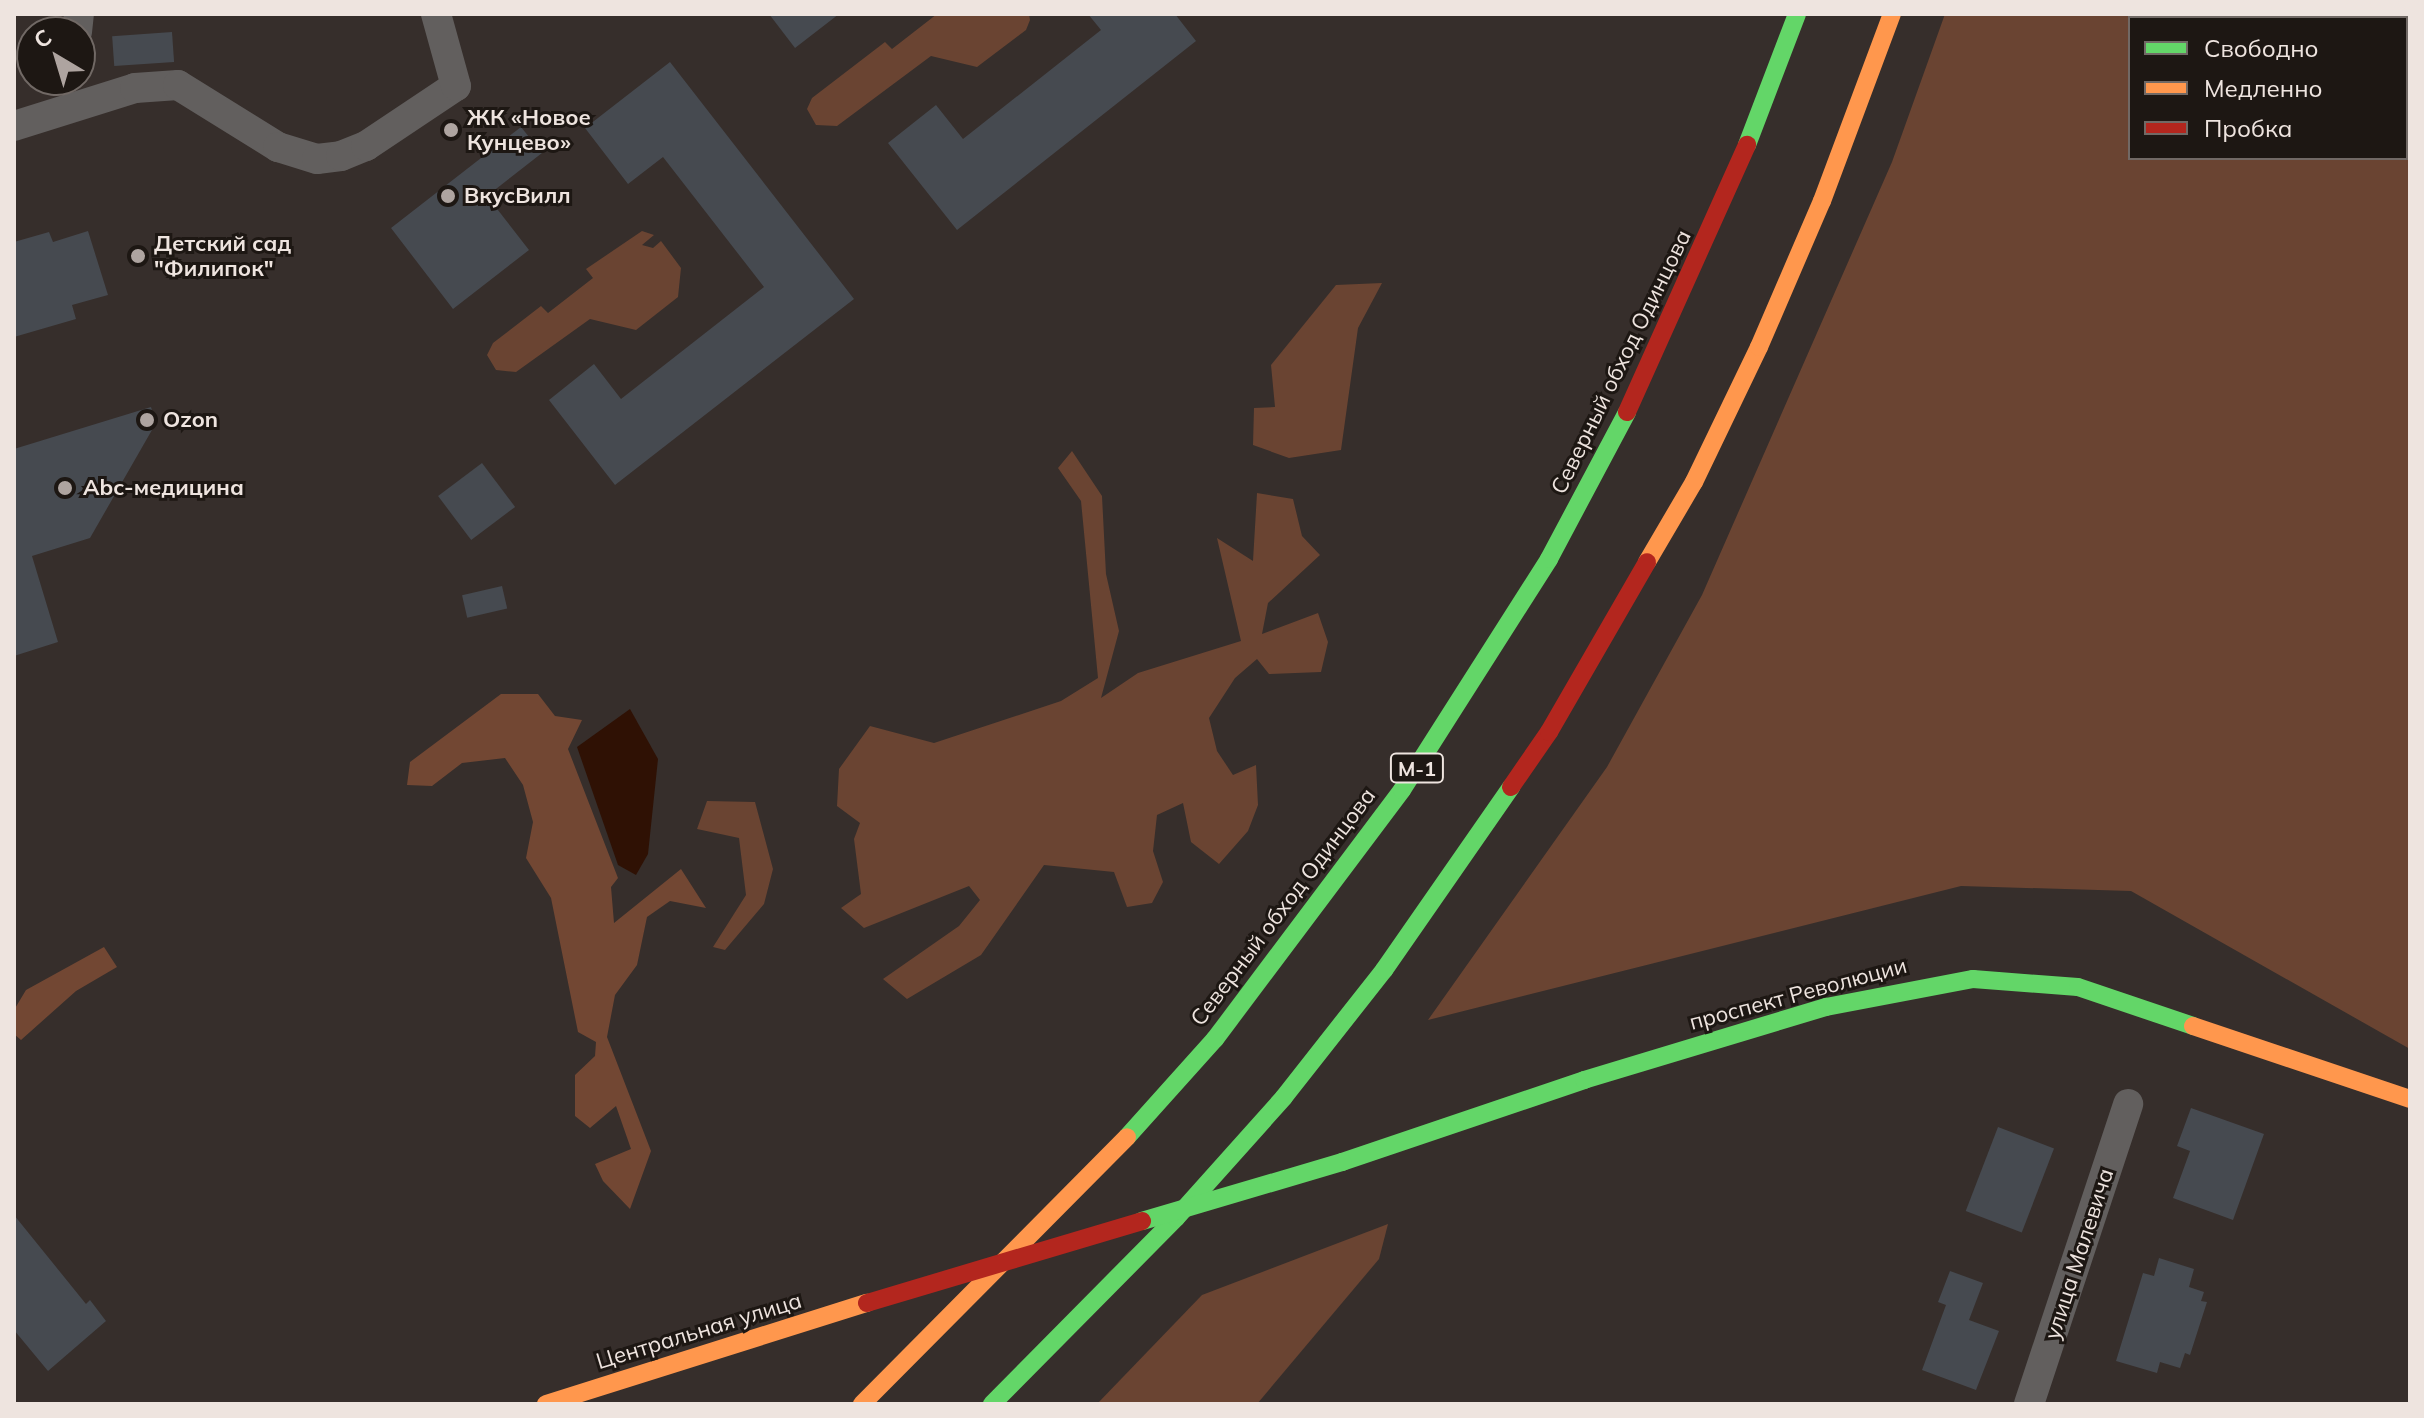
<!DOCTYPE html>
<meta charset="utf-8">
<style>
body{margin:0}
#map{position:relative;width:2424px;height:1418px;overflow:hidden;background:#362e2b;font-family:Mulish,sans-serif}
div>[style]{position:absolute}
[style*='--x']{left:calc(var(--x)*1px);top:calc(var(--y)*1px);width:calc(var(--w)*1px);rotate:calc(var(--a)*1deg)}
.green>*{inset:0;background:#6a4432}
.forest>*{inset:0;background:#724733}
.water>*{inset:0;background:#2f1104}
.building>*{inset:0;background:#464a50;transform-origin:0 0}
.street>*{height:30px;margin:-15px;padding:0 15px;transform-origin:15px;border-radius:15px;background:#625f5e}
.fast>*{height:18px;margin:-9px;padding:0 9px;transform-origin:9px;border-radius:9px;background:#63d668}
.slow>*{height:18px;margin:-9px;padding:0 9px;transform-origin:9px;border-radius:9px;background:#ff974d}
.jam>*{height:18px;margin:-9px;padding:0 9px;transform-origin:9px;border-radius:9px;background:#b3261e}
.fast-bridge>*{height:18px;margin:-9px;padding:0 9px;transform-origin:9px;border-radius:9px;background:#63d668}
.jam-bridge>*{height:18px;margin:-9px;padding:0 9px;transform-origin:9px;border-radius:9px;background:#b3261e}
.dots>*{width:22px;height:22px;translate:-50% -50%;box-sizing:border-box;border:4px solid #1d1713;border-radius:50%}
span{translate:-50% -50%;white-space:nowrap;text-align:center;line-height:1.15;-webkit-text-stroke:6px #1d1713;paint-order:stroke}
.shield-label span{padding:2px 6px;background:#1d1713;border:2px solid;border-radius:6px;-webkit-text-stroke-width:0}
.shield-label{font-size:20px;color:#eee4df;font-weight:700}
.poi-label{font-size:22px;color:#eee4df;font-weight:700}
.left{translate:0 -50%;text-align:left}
.street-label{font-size:22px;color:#eee4df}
.frame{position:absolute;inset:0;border:16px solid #eee4df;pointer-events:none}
.legend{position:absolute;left:2128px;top:16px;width:280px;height:144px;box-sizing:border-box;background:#1d1713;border:2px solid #716965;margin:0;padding:10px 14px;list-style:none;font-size:24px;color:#eee4df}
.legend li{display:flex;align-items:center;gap:16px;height:40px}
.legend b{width:40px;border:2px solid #716965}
.north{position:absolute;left:16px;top:16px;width:80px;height:80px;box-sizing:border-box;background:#1d1713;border:2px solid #716965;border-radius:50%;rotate:322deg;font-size:22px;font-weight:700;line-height:32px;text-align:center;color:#eee4df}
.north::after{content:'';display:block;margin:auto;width:28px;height:36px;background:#aea4a0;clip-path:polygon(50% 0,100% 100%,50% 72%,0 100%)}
</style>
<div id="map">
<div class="green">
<i style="clip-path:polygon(937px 14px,1029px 14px,1030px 20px,1026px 30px,977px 67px,931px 56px,837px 126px,816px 125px,807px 109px,812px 98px,885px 42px,892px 49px)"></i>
<i style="clip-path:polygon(evenodd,1945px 14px,2410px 14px,2410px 1049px,2131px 891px,1961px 886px,1428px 1020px,1607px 767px,1702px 595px,1892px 162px,1945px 14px,2406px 18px,2406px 158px,2130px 158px,2130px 18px,2406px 18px)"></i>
<i style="clip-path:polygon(642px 231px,654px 235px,642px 245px,653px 248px,661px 241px,681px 268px,678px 297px,636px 330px,590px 319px,516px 372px,496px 370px,487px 355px,493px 343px,541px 306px,548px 313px,593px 278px,586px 269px)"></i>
<i style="clip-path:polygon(1382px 283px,1358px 328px,1341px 450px,1289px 458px,1253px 445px,1254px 408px,1275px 407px,1271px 365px,1336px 285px)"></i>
<i style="clip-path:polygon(1072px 451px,1102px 496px,1106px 574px,1119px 631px,1101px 698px,1138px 673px,1241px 641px,1217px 538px,1253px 561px,1257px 493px,1293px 499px,1302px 536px,1320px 555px,1268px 603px,1262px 634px,1318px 613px,1328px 642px,1321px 672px,1269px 674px,1257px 659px,1235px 678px,1209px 718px,1217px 751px,1233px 775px,1256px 765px,1258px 805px,1248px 831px,1219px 864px,1191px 842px,1183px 803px,1157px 815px,1153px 851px,1163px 882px,1152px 903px,1127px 907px,1114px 872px,1044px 865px,981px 955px,907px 999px,883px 979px,959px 926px,980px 900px,969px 886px,864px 928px,841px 908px,861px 894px,854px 839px,860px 823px,837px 806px,839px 769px,870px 726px,934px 743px,1061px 701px,1098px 678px,1081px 501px,1058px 468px)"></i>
<i style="clip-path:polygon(707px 801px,755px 802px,773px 869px,764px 904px,725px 950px,713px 947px,746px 895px,739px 838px,697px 829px)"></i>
<i style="clip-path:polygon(1388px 1224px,1379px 1259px,1257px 1404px,1097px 1404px,1202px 1295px)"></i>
</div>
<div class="forest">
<i style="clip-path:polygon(501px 694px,538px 694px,555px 716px,582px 720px,568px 749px,618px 878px,611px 887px,614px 923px,681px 869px,706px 908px,670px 901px,647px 917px,637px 965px,615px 995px,607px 1037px,651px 1151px,630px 1209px,603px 1181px,595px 1164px,631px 1149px,616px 1106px,590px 1128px,575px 1116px,575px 1075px,595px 1056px,596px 1042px,578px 1032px,551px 898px,526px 858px,533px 822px,523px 785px,505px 758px,462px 763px,432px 786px,407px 785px,410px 762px)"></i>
<i style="clip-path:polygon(104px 947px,117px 967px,76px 991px,21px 1040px,14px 1034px,14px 1010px,26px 990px)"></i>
</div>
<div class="water">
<i style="clip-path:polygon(630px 709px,658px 759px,648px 854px,636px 875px,618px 865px,577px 747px)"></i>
</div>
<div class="building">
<i style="clip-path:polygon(769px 14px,839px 14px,795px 48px)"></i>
<i style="clip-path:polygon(1088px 14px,1175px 14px,1196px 41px,957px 230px,888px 143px,936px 105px,963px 139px,1101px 30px)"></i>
<i style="left:172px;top:32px;width:30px;height:60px;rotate:86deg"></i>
<i style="clip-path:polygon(670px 62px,854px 299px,615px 485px,549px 400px,594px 364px,621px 399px,764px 287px,663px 157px,628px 184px,585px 128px)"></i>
<i style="clip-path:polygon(521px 127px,542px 153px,487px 196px,529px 250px,453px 309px,391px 228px)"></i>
<i style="clip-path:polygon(88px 231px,108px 295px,72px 305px,76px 319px,14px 337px,14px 242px,49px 232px,53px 242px)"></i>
<i style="clip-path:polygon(151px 407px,156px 423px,90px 538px,32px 556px,58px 642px,14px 656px,14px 449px)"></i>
<i style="left:482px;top:463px;width:55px;height:55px;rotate:53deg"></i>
<i style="left:502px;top:586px;width:23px;height:41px;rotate:77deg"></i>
<i style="clip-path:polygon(2191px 1108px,2264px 1134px,2233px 1220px,2173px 1198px,2190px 1151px,2177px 1146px)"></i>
<i style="left:1998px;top:1127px;width:60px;height:90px;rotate:21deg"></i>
<i style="clip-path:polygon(14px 1215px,86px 1304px,90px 1300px,106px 1321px,48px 1371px,14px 1330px)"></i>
<i style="clip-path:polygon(2159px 1258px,2194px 1269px,2189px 1287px,2204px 1292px,2201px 1301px,2207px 1302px,2190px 1355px,2185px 1353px,2180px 1368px,2160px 1362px,2157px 1373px,2116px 1361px,2143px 1273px,2154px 1276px)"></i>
<i style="clip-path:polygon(1950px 1271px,1983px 1283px,1969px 1320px,1999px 1331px,1976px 1390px,1922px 1370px,1946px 1305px,1938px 1302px)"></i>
</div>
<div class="street">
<i style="--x:77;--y:32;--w:18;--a:-84"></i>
<i style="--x:14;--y:126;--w:127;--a:-17.4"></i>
<i style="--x:135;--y:88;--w:43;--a:-4"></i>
<i style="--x:178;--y:85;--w:118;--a:31.8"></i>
<i style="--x:278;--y:147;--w:41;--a:17.1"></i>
<i style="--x:317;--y:159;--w:24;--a:-7"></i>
<i style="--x:341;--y:156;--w:27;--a:-22"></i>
<i style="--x:366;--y:146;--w:108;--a:-33.7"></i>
<i style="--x:456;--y:86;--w:75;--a:-105.5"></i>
<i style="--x:2029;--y:1404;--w:316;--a:-71.7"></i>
</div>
<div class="fast">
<i style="--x:1747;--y:145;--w:140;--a:-69.1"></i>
<i style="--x:1127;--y:1137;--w:132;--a:-48.1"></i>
<i style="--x:1215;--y:1039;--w:311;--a:-53.1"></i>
<i style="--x:1402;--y:790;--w:274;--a:-57.5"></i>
<i style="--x:1549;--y:559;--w:166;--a:-62"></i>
<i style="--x:1342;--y:1162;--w:256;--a:-18.7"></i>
<i style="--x:1584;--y:1080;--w:253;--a:-16.8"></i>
<i style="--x:1826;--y:1007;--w:150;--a:-10.8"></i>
<i style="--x:1973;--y:979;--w:105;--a:4.4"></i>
<i style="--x:2078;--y:987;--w:121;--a:18.7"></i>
<i style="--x:992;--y:1404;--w:262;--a:-45.3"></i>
<i style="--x:1176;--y:1218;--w:162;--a:-48.2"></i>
<i style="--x:1284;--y:1097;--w:162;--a:-51.8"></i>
<i style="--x:1384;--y:970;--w:223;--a:-55.2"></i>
</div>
<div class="slow">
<i style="--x:1647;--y:562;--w:93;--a:-59.6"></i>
<i style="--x:1694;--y:482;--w:150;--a:-64.3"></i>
<i style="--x:1759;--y:347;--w:159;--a:-66.7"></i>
<i style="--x:1822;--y:201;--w:200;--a:-69.5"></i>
<i style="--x:2193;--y:1026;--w:229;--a:18.6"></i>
<i style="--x:546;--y:1404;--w:337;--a:-17.5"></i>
<i style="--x:862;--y:1404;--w:376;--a:-45.2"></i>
</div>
<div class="jam">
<i style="--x:1627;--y:412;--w:293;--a:-65.8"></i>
<i style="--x:1511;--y:787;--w:67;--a:-55.4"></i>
<i style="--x:1549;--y:732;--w:196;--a:-60"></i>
</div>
<div class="fast-bridge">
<i style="--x:1142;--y:1221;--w:209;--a:-16.4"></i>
</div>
<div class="jam-bridge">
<i style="--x:867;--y:1303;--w:287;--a:-16.6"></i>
</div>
<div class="dots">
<i style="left:451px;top:130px;background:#aea4a0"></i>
<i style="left:448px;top:196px;background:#aea4a0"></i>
<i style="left:138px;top:256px;background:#aea4a0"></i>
<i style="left:147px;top:420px;background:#aea4a0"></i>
<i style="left:65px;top:488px;background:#aea4a0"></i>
</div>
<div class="shield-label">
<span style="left:1417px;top:768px">М-1</span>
</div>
<div class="poi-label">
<span class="left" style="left:467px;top:130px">ЖК «Новое<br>Кунцево»</span>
<span class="left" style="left:464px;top:196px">ВкусВилл</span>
<span class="left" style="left:154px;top:256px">Детский сад<br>"Филипок"</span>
<span class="left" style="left:163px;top:420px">Ozon</span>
<span class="left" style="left:83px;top:488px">Abc-медицина</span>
</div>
<div class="street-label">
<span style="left:1621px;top:362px;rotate:-64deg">Северный обход Одинцова</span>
<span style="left:1283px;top:907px;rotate:-53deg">Северный обход Одинцова</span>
<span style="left:1798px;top:994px;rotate:-15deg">проспект Революции</span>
<span style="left:2079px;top:1254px;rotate:-72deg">улица Малевича</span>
<span style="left:699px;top:1331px;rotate:-17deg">Центральная улица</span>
</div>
<div class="frame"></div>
<ul class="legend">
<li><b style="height:10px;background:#63d668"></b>Свободно</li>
<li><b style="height:10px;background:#ff974d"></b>Медленно</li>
<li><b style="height:10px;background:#b3261e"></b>Пробка</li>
</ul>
<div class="north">С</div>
</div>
